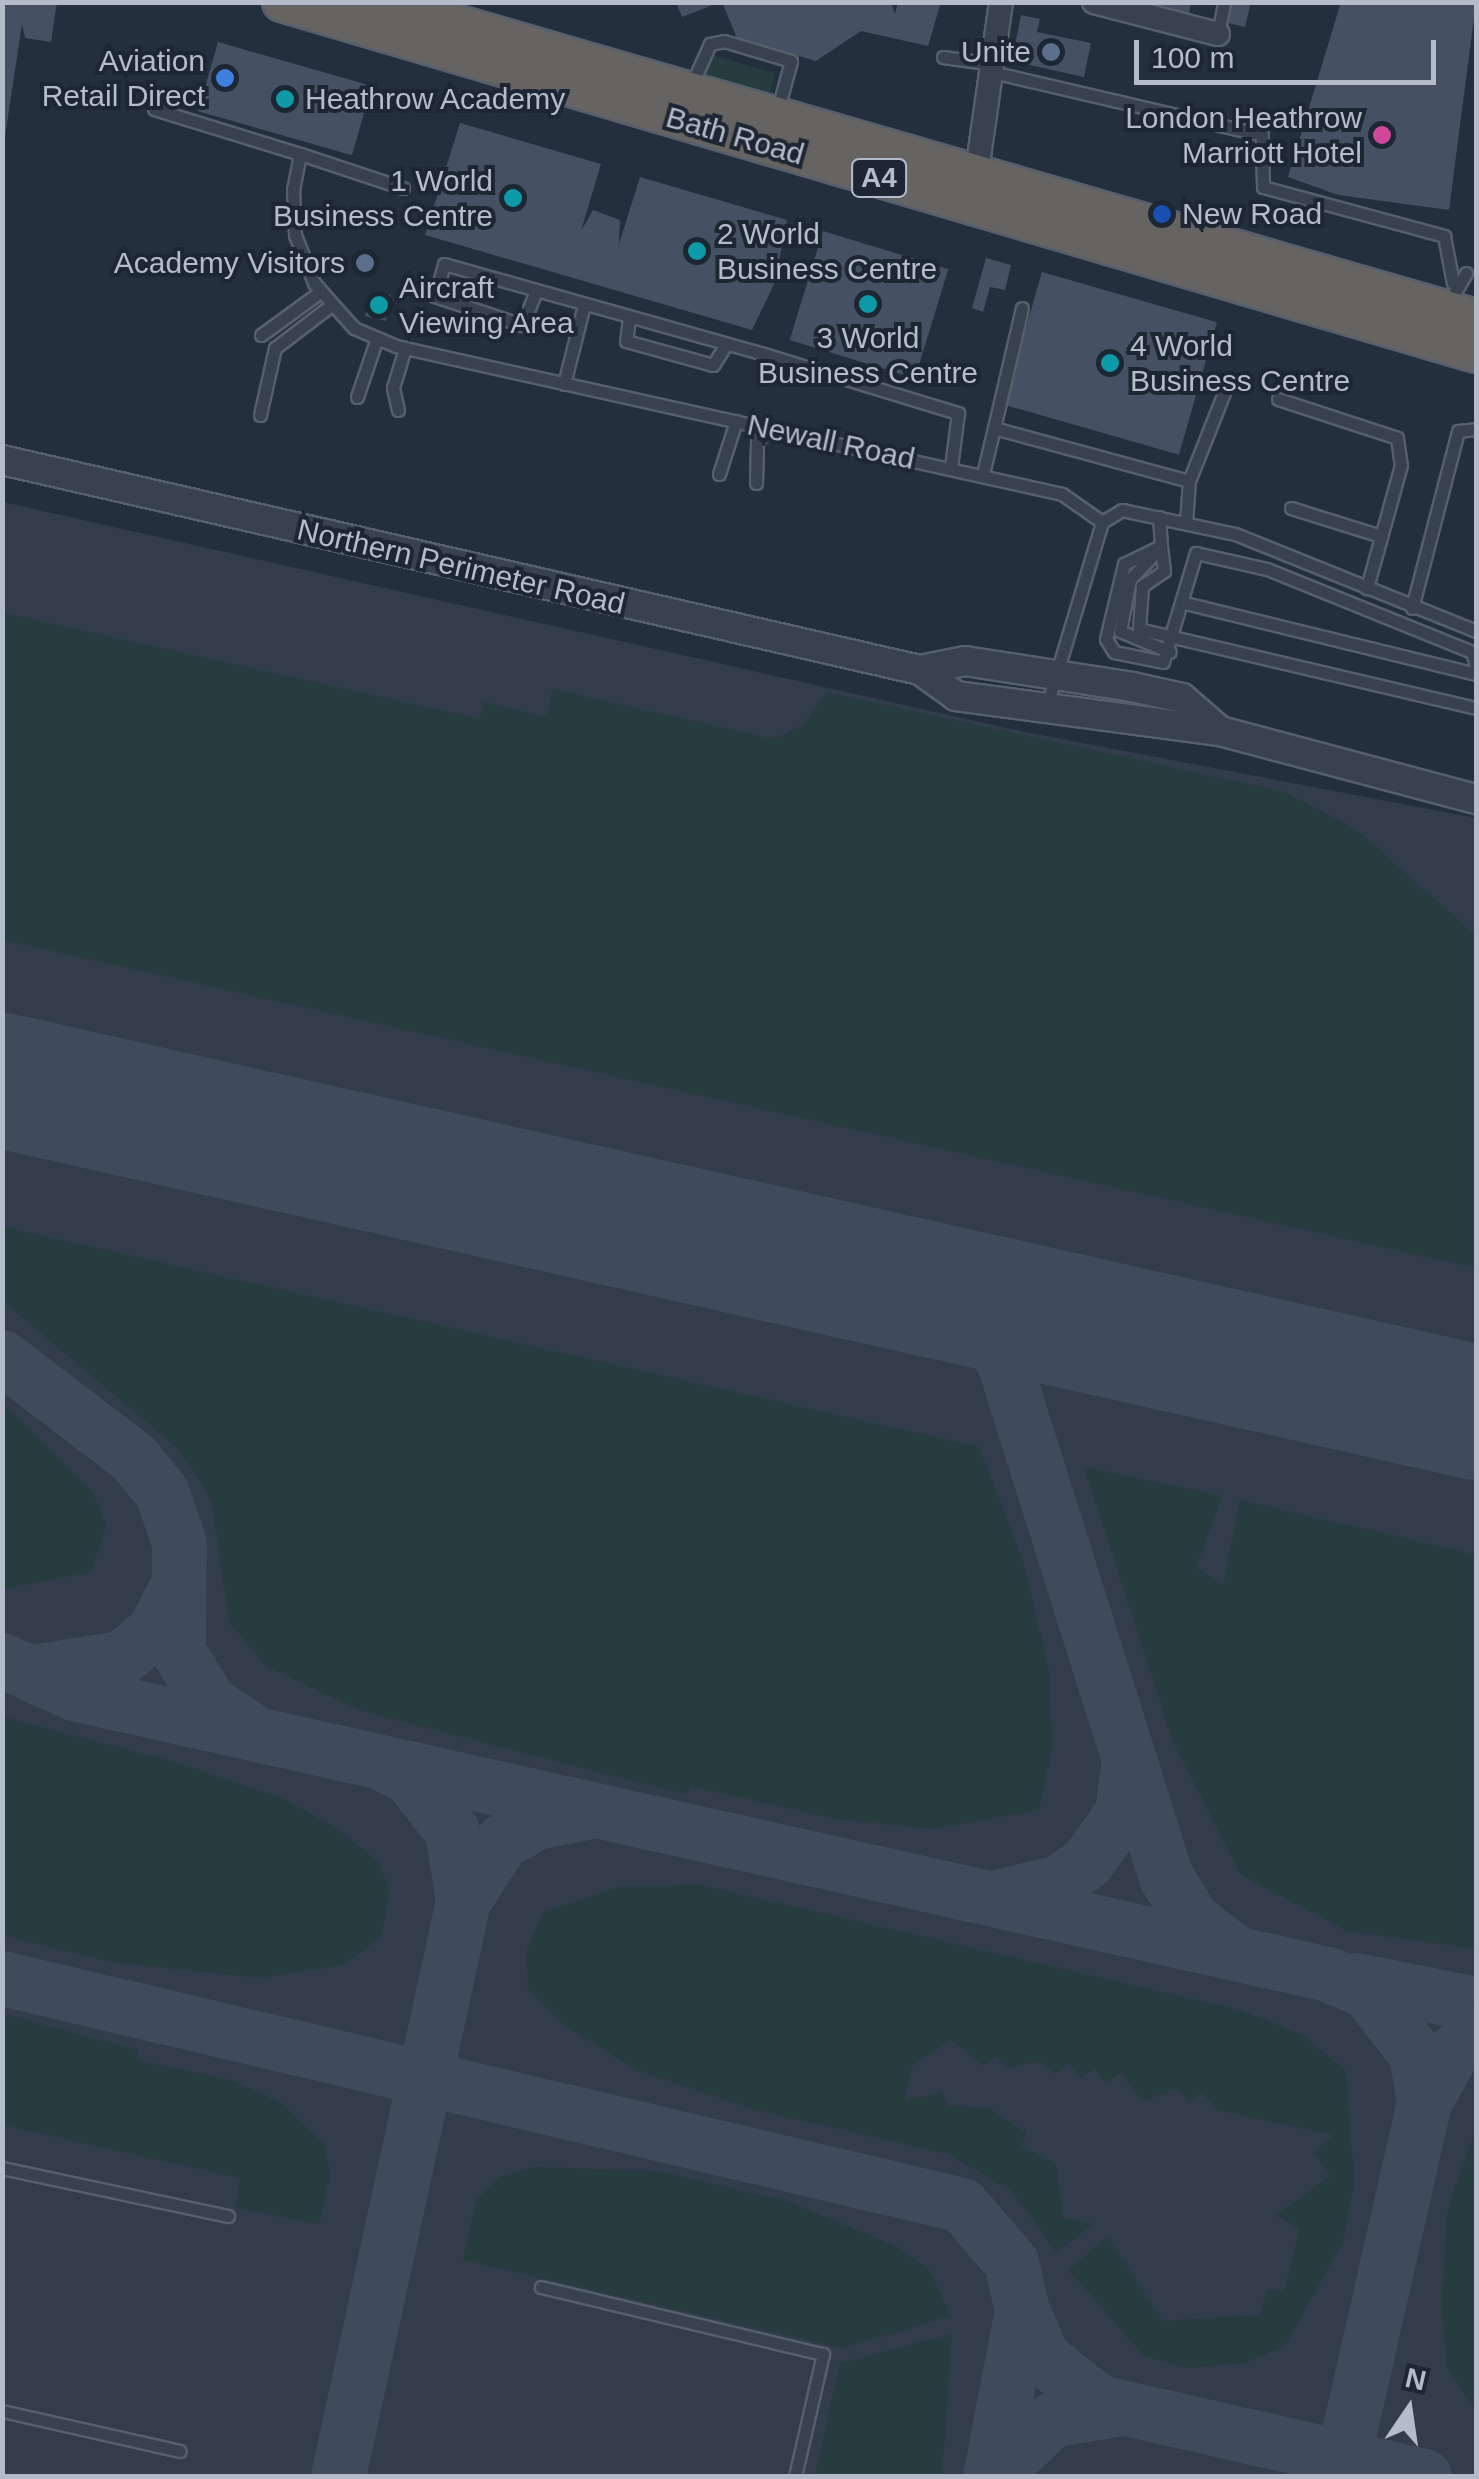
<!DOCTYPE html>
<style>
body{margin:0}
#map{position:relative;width:1479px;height:2479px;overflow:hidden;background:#242f3e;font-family:Arial,sans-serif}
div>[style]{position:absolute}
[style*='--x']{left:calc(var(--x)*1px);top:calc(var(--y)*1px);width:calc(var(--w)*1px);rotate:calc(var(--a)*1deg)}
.airport>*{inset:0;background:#323c4b}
.green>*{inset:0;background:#263c3f;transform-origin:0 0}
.taxiway>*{height:55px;margin:-27.5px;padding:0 27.5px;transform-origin:27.5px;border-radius:27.5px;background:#3f4a5a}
.runway>*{height:135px;margin:-67.5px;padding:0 67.5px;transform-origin:67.5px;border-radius:67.5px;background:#3f4a5a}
.building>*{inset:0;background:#455162;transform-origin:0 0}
.roads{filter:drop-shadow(2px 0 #565f6c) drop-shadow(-2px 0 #565f6c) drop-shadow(0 2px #565f6c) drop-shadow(0 -2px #565f6c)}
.service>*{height:11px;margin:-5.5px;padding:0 5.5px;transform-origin:5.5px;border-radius:5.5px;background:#38414e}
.minor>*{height:22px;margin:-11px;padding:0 11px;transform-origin:11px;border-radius:11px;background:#38414e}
.tertiary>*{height:28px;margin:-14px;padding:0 14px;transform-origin:14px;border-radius:14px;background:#38414e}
.trunk>*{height:38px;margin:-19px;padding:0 19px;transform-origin:19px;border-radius:19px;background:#656462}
.dots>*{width:28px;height:28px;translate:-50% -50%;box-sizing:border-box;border:5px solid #1d2633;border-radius:50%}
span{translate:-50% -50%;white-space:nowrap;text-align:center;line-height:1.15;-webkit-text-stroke:8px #1d2633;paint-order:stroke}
.shield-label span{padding:2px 8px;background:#1d2633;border:2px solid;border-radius:8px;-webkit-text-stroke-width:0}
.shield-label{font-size:28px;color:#b4bcc9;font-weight:700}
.poi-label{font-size:30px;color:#b4bcc9}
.right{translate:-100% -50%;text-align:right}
.left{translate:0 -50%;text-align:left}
.street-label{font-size:30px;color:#b4bcc9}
.frame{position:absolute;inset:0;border:5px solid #b4bcc9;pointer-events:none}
.north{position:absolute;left:1359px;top:2359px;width:100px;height:100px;-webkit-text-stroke:8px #1d2633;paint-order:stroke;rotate:13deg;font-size:28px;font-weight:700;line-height:40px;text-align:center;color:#b4bcc9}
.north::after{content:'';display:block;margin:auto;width:35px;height:45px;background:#b4bcc9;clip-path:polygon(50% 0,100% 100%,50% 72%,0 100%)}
.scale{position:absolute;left:1134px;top:40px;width:302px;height:45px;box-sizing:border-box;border:5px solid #b4bcc9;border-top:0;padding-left:12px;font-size:30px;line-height:35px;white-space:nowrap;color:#b4bcc9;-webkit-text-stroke:8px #1d2633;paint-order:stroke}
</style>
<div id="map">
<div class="airport">
<i style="clip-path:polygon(3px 502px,1020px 731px,1476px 818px,1476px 2476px,3px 2476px)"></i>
</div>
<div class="green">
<i style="left:712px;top:55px;width:66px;height:20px;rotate:16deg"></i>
<i style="clip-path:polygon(3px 613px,480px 719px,484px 702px,547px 717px,553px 689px,773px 739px,803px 725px,827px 692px,1285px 792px,1357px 830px,1476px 936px,1476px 1268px,3px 940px)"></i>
<i style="clip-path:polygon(3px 1227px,979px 1447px,1022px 1558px,1048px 1666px,1052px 1748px,1039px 1810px,933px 1829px,837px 1819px,690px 1786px,687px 1795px,359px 1710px,266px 1666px,229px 1622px,212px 1503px,196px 1474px,175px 1446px,3px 1301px)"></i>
<i style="clip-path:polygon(3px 1403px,94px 1494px,106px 1527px,91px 1572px,3px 1589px)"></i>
<i style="clip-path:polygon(1084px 1467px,1222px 1496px,1196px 1568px,1223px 1585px,1240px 1500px,1476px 1555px,1476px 1949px,1348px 1931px,1241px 1875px,1173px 1741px)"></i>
<i style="clip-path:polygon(3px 1717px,182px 1764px,284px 1799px,339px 1830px,379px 1863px,389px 1891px,381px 1937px,342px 1965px,259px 1978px,112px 1962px,3px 1935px)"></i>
<i style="clip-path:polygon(700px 1885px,1240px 2010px,1302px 2035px,1346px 2071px,1354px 2181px,1343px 2241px,1285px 2346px,1244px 2363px,1188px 2368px,1144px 2356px,1069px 2270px,1107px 2237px,1163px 2321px,1260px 2315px,1267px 2290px,1285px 2291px,1299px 2229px,1276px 2215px,1331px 2176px,1314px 2151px,1334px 2135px,1218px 2110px,1202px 2093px,1189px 2102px,1178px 2088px,1143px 2101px,1121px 2073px,1105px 2082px,1094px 2068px,1081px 2078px,1069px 2063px,1055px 2073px,1040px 2061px,1007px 2068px,997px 2057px,983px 2065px,951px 2040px,912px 2066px,904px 2102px,941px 2092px,949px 2106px,989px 2108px,1026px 2133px,1021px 2146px,1055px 2163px,1064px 2218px,1094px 2224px,1056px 2252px,1012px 2191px,948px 2154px,757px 2110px,637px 2070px,564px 2025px,528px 1989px,527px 1949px,543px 1913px,619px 1887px)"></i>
<i style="clip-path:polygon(3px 2014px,138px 2050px,137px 2060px,233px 2081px,281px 2103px,325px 2145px,330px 2175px,319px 2224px,236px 2208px,240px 2178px,3px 2125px)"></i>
<i style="clip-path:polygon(1476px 2129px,1476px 2410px,1448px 2370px,1441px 2306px,1448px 2209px)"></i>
<i style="clip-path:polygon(533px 2167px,657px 2171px,787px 2201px,897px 2247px,930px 2271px,950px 2316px,843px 2348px,463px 2260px,476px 2200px,498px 2178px)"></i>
<i style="clip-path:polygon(952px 2334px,942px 2476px,815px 2476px,840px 2363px)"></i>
</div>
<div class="taxiway">
<i style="--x:925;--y:1288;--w:66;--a:33.9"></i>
<i style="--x:980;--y:1325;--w:45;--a:57.7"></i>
<i style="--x:1004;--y:1363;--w:539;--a:72.51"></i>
<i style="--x:1166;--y:1877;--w:49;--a:58.2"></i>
<i style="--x:1192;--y:1919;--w:52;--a:38"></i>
<i style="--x:2;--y:1357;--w:166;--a:37.4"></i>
<i style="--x:134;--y:1458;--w:45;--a:51.3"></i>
<i style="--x:162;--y:1493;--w:53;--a:71.2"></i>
<i style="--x:179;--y:1543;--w:108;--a:90.5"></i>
<i style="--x:178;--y:1651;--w:60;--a:58.7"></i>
<i style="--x:209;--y:1702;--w:48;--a:34"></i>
<i style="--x:2;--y:1660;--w:78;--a:24.9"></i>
<i style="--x:73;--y:1693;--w:1286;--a:12.62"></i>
<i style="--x:1328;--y:1974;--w:43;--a:23.6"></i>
<i style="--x:1367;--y:1991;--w:80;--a:52.1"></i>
<i style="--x:1416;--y:2054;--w:49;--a:80.5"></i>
<i style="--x:1424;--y:2102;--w:384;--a:102.8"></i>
<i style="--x:38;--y:1671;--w:84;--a:-8.9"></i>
<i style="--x:121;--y:1658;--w:43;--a:-39.3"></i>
<i style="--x:154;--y:1631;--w:44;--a:-62.9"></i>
<i style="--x:996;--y:1897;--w:65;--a:-13.4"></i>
<i style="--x:1059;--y:1882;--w:34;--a:-36"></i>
<i style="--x:1087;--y:1862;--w:61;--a:-55"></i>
<i style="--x:1122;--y:1812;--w:52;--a:-82.3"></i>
<i style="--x:463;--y:1901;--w:70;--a:-57.2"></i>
<i style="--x:501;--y:1842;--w:40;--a:-29.7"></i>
<i style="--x:536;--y:1822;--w:51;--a:-11.3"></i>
<i style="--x:2;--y:1978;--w:986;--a:13.3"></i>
<i style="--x:962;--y:2205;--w:75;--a:49.3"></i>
<i style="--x:1011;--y:2262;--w:49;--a:77.1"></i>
<i style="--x:1022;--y:2310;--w:169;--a:100.9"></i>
<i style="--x:1356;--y:1980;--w:122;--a:11.3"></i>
<i style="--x:1424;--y:2102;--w:55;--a:-60.6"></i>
<i style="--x:1451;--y:2054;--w:33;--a:-41"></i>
<i style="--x:1022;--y:2310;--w:52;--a:66.4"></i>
<i style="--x:1043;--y:2358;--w:71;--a:38.2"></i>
<i style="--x:1099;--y:2402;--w:333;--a:12.8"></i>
<i style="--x:338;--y:2476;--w:588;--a:-77.74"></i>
<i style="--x:463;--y:1901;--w:71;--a:-98.9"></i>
<i style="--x:452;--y:1831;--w:69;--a:-128.5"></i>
<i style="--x:409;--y:1777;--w:25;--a:-153"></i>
<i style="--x:993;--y:2476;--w:81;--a:-44"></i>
<i style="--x:1051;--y:2420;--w:71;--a:-9.7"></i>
</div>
<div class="runway">
<i style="--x:2;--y:1080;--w:1511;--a:12.69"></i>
</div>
<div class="building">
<i style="clip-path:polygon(2px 2px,57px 2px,51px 42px,25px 38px,22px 24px,5px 136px)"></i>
<i style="clip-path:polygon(676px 2px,718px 2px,718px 3px,682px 17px)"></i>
<i style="clip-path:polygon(722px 2px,891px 2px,895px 14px,898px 2px,941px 2px,928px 46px,861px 31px,816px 61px,737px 38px)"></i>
<i style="clip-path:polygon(1152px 2px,1191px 2px,1189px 14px,1152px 6px)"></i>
<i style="clip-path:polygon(1232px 2px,1251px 2px,1245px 27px,1228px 23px)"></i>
<i style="clip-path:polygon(1341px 2px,1476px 2px,1449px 210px,1338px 195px,1288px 177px)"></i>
<i style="clip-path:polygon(1021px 15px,1040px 19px,1037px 32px,1091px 43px,1084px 77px,1012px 61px)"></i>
<i style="left:218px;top:42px;width:160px;height:72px;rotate:16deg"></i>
<i style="clip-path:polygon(460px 123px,601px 164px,581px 231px,593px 210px,620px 220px,619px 244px,640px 177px,787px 220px,775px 282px,752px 330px,425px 235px)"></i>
<i style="left:823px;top:231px;width:131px;height:114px;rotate:17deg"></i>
<i style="clip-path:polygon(986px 258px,1011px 265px,1005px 290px,990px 287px,983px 312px,972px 308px)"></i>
<i style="left:1042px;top:272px;width:182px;height:138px;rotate:16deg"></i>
<i style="clip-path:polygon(375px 291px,391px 295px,386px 321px,365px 316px)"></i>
</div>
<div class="roads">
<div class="service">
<i style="--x:1218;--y:34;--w:33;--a:-79"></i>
<i style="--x:943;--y:57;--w:50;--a:8"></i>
<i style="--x:992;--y:72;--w:277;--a:13.1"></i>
<i style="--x:1262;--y:135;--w:52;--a:88.9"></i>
<i style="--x:1263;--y:187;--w:188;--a:15.1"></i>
<i style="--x:1444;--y:236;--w:48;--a:79.2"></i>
<i style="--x:692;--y:84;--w:44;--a:-65.8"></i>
<i style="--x:710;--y:44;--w:14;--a:-12"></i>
<i style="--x:724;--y:41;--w:70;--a:16.6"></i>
<i style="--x:791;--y:61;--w:50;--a:105.2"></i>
<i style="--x:154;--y:109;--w:153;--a:17.1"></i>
<i style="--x:403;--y:188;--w:108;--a:-161.7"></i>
<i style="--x:300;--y:154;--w:36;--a:101"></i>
<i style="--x:293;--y:189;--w:46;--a:87.5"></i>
<i style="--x:295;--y:235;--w:52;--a:68.4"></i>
<i style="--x:314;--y:283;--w:60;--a:48.4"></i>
<i style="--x:354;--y:328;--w:46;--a:23.2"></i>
<i style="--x:396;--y:346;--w:682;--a:12.53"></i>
<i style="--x:1062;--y:494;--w:49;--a:35"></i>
<i style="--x:1102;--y:522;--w:23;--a:-31"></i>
<i style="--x:1122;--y:510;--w:116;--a:12"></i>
<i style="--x:1235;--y:534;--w:260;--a:21.9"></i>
<i style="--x:536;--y:291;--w:37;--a:112"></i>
<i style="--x:522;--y:325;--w:92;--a:-161.6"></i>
<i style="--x:435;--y:296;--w:33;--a:-74"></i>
<i style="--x:444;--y:264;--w:336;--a:15.7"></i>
<i style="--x:767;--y:355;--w:200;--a:16.9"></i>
<i style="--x:958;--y:413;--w:54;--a:97.4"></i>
<i style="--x:1447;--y:306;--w:38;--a:-60"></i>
<i style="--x:629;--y:318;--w:23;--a:97"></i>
<i style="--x:626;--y:341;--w:90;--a:15.4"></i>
<i style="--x:713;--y:365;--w:25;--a:-58"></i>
<i style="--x:261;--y:335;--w:73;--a:-36.1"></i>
<i style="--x:564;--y:384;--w:81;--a:-75.8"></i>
<i style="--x:357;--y:397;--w:62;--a:-71.3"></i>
<i style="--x:1278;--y:399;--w:125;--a:18.1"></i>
<i style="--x:1397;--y:438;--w:27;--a:82"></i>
<i style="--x:1401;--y:465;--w:128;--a:105.5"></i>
<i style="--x:398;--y:410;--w:23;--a:-103"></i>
<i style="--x:393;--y:388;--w:42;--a:-73.3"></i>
<i style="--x:260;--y:415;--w:69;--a:-77.4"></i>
<i style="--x:275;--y:348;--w:69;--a:-37.4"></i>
<i style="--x:994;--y:428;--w:123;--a:-76.9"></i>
<i style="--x:719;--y:474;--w:56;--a:-72.2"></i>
<i style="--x:983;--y:474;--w:47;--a:-76.6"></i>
<i style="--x:994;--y:428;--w:202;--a:15.2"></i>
<i style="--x:1189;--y:481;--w:42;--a:94.1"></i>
<i style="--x:1189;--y:481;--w:103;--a:-68.4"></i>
<i style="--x:756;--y:483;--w:41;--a:-88.6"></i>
<i style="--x:757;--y:442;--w:18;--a:-52"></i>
<i style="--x:1291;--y:508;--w:94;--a:17.3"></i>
<i style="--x:1159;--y:517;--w:29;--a:86"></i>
<i style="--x:1161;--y:546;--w:41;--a:154.1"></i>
<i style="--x:1124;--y:564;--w:77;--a:103.5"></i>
<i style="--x:1106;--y:639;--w:15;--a:58"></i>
<i style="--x:1114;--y:652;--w:50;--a:11.5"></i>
<i style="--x:1163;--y:662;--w:114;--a:-73.2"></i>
<i style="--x:1196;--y:553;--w:73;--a:12.7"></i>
<i style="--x:1267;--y:569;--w:221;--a:22"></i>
<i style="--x:1472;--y:652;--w:15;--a:74"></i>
<i style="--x:1161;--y:546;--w:25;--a:83"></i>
<i style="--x:1164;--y:571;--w:27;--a:146"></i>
<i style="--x:1142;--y:586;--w:43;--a:94"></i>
<i style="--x:1139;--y:629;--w:346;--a:13.2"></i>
<i style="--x:1161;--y:547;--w:45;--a:134.1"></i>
<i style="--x:1130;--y:579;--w:53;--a:100.9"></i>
<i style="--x:1120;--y:631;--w:54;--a:22.8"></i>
<i style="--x:1185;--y:603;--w:300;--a:13.7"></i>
<i style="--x:1412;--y:608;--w:183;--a:-75.4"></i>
<i style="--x:1458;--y:431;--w:18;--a:-6"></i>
<i style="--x:1046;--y:709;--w:195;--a:-73.3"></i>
<i style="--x:2;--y:2168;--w:231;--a:12"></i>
<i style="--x:541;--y:2287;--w:290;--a:13.4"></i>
<i style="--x:823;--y:2354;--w:125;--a:102.9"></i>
<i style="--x:2;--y:2411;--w:182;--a:12.7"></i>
</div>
<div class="minor">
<i style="--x:1094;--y:2;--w:128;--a:14.5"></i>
<i style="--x:976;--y:178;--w:178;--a:-81.9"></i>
</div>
<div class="tertiary">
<i style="--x:2;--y:460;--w:942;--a:12.89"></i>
<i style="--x:920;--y:670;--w:44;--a:35.8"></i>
<i style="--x:956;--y:696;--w:266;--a:7.6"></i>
<i style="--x:1220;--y:731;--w:265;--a:14.9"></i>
<i style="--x:920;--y:670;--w:46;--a:-11.3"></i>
<i style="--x:965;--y:661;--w:169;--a:8.8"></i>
<i style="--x:1132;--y:687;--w:51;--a:12.4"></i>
<i style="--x:1182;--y:698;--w:50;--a:41"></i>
</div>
<div class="trunk">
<i style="--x:282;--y:2;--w:1245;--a:16.38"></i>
<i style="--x:379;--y:2;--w:1142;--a:16.12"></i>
</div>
</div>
<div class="dots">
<i style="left:1051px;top:52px;background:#5c6f8a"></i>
<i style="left:225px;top:78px;background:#3f7fe0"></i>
<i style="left:285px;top:99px;background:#0f9aa8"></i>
<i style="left:1382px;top:135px;background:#d1479c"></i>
<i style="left:513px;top:198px;background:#0f9aa8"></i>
<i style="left:1162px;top:214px;background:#1a4fb4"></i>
<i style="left:697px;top:251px;background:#0f9aa8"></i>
<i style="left:365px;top:263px;background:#5c6f8a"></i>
<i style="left:868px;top:304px;background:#0f9aa8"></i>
<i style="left:379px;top:305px;background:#0f9aa8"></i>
<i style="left:1110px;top:363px;background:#0f9aa8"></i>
</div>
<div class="shield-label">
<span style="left:879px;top:178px">A4</span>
</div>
<div class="poi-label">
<span class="right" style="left:1031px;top:52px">Unite</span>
<span class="right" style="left:205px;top:78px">Aviation<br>Retail Direct</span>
<span class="left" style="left:305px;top:99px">Heathrow Academy</span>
<span class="right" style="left:1362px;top:135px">London Heathrow<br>Marriott Hotel</span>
<span class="right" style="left:493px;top:198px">1 World<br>Business Centre</span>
<span class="left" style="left:1182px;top:214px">New Road</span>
<span class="left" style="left:717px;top:251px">2 World<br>Business Centre</span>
<span class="right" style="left:345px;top:263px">Academy Visitors</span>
<span class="left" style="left:399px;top:305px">Aircraft<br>Viewing Area</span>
<span style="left:868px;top:355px">3 World<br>Business Centre</span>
<span class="left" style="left:1130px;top:363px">4 World<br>Business Centre</span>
</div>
<div class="street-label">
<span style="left:735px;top:136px;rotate:16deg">Bath Road</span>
<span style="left:831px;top:442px;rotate:12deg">Newall Road</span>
<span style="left:461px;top:567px;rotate:13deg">Northern Perimeter Road</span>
</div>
<div class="frame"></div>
<div class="north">N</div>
<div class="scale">100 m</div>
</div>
